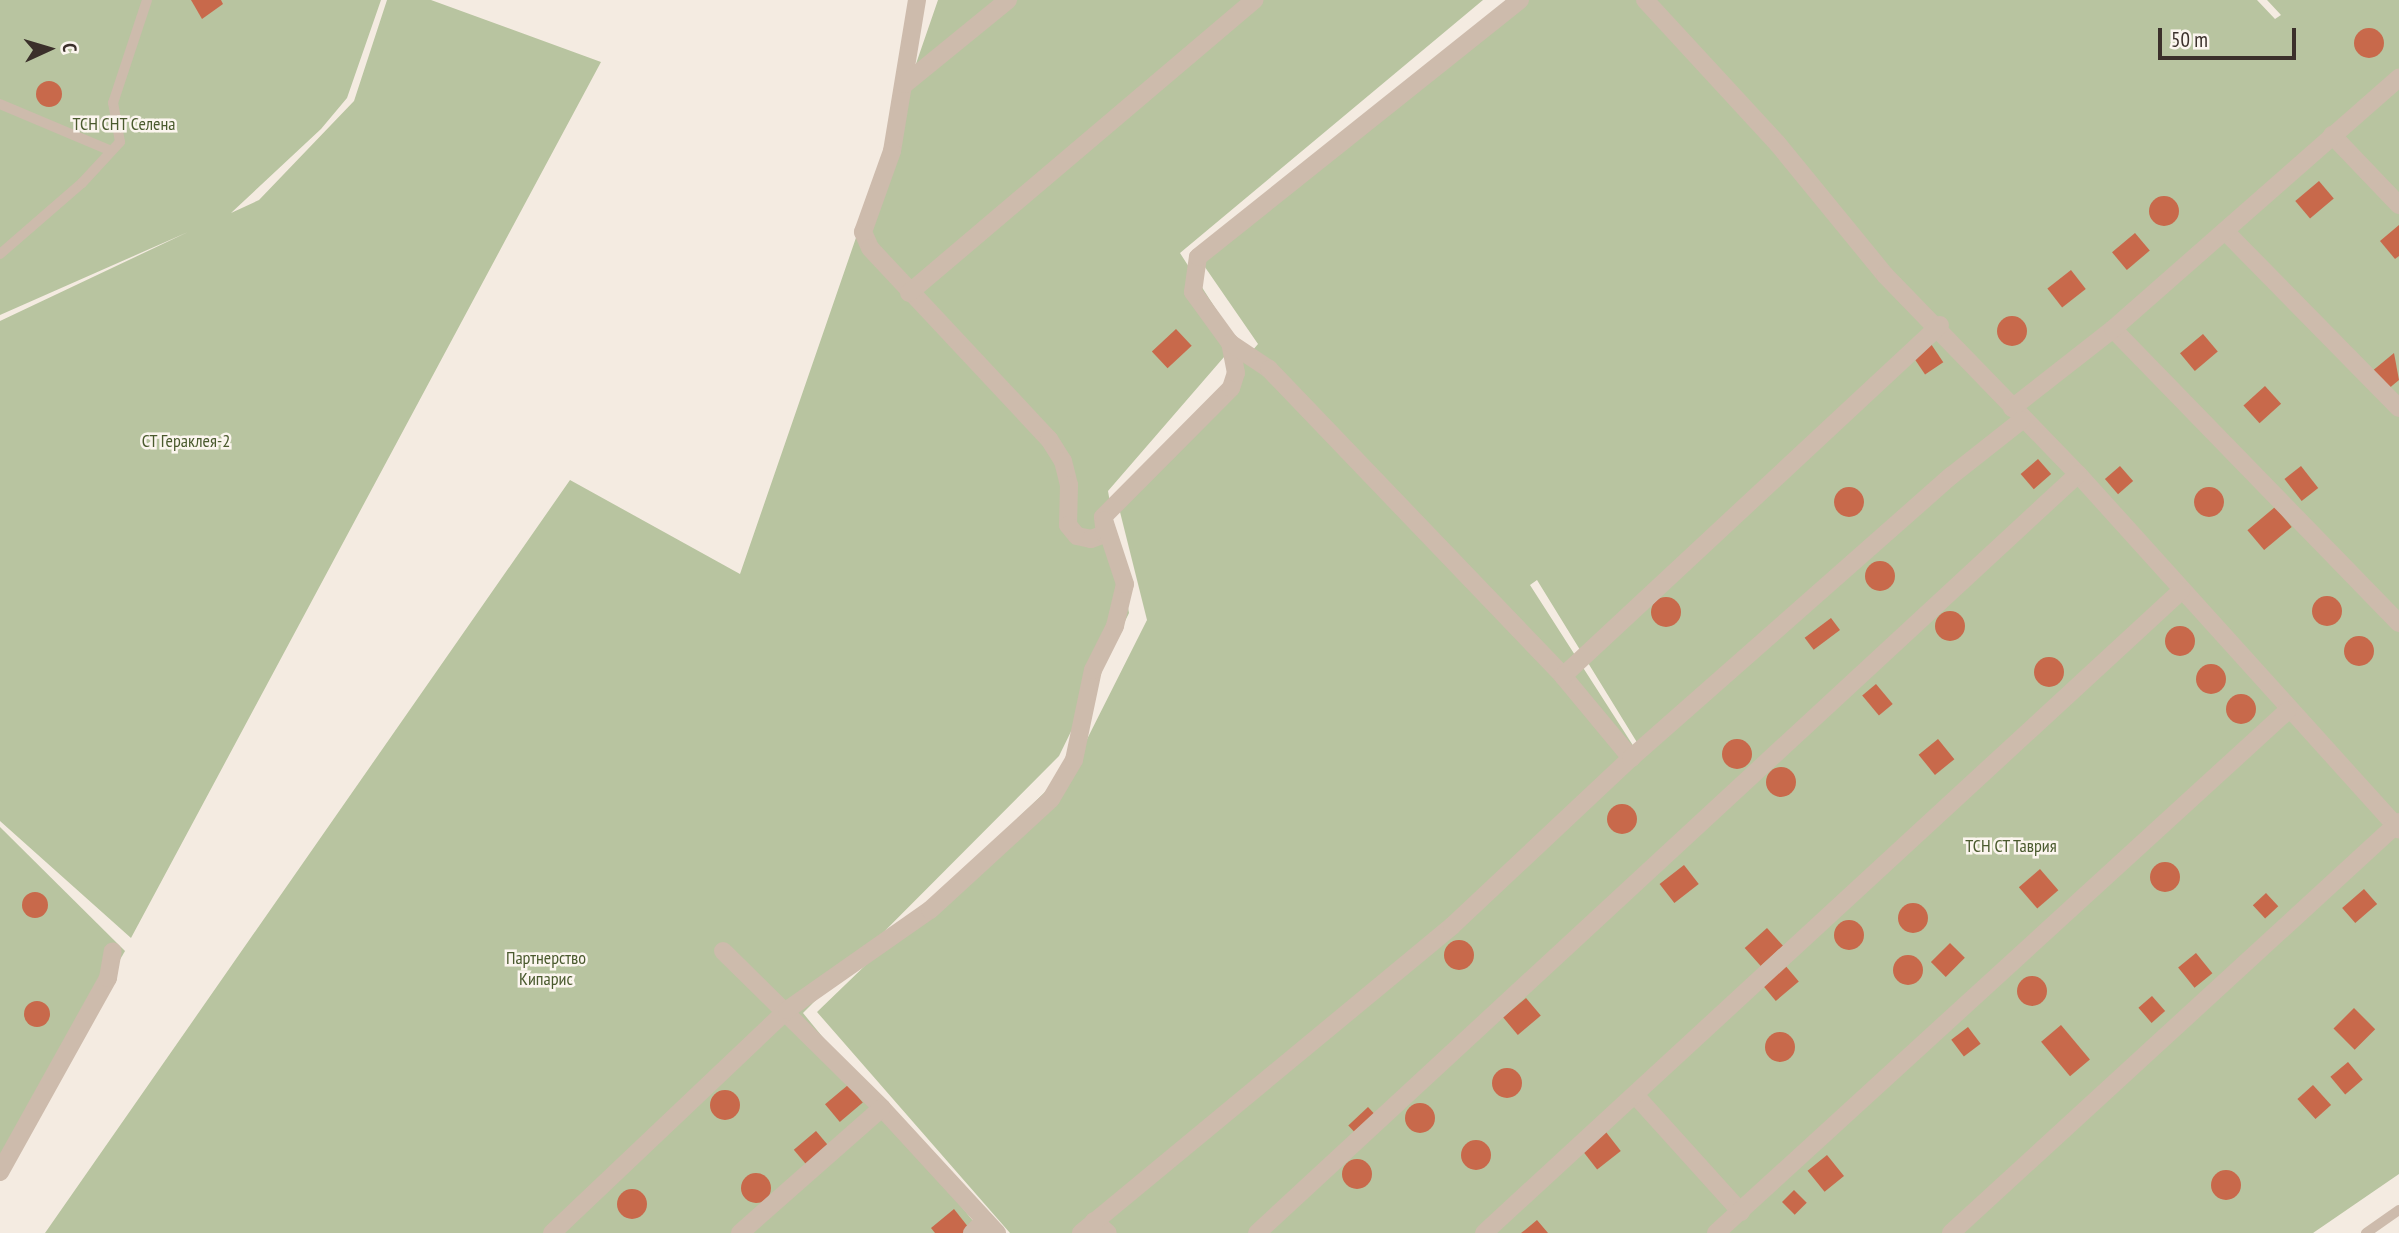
<!DOCTYPE html>
<meta charset="utf-8">
<style>
body{margin:0}
#map{position:relative;width:2399px;height:1233px;overflow:hidden;background:#f4ebe1;font-family:"PT Sans Narrow",sans-serif}
div>[style]{position:absolute}
[style*='--x']{left:calc(var(--x)*1px);top:calc(var(--y)*1px);width:calc(var(--w)*1px);rotate:calc(var(--a)*1deg)}
.green>*{inset:0;background:#b8c4a0}
.building>*{inset:0;background:#c8694b;transform-origin:0 0}
.round{border-radius:50%}
.lane>*{height:10px;margin:-5px;padding:0 5px;transform-origin:5px;border-radius:5px;background:#cdbbac}
.street>*{height:18px;margin:-9px;padding:0 9px;transform-origin:9px;border-radius:9px;background:#cdbbac}
span{translate:-50% -50%;white-space:nowrap;text-align:center;line-height:1.15;-webkit-text-stroke:5px #fbf5ee;paint-order:stroke}
.park-label{font-size:18px;color:#4a5a2e}
.north{position:absolute;left:14px;top:14px;width:70px;height:70px;-webkit-text-stroke:5px #fbf5ee;paint-order:stroke;rotate:86deg;font-size:19px;font-weight:700;line-height:28px;text-align:center;color:#3b302b}
.north::after{content:'';display:block;margin:auto;width:24px;height:32px;background:#3b302b;clip-path:polygon(50% 0,100% 100%,50% 72%,0 100%)}
.scale{position:absolute;left:2158px;top:28px;width:138px;height:32px;box-sizing:border-box;border:4px solid #3b302b;border-top:0;padding-left:9px;font-size:21px;line-height:24px;white-space:nowrap;color:#3b302b;-webkit-text-stroke:5px #fbf5ee;paint-order:stroke}
</style>
<div id="map">
<div class="green">
<i style="clip-path:polygon(0 0,381px 0,347px 98px,321px 129px,231px 213px,259px 200px,354px 101px,387px 0,431px 0,601px 62px,131px 938px,0 821px,0 321px,188px 232px,0 315px)"></i>
<i style="clip-path:polygon(938px 0,1483px 0,1180px 253px,1237px 342px,1108px 491px,1129px 613px,1059px 756px,803px 1013px,983px 1233px,45px 1233px,570px 480px,740px 574px)"></i>
<i style="clip-path:polygon(evenodd,1520px 0,2257px 0,2275px 19px,2281px 15px,2267px 0,2399px 0,2399px 1174px,2313px 1233px,1010px 1233px,817px 1012px,1075px 763px,1147px 620px,1119px 508px,1258px 344px,1198px 257px,1520px 0,1537px 580px,1638px 744px,1634px 747px,1530px 585px,1537px 580px)"></i>
<i style="clip-path:polygon(0 827px,125px 951px,0 1167px)"></i>
</div>
<div class="building">
<i style="clip-path:polygon(191px 0,221px 0,223px 4px,202px 19px)"></i>
<i class="round" style="left:2354px;top:28px;width:30px;height:30px"></i>
<i class="round" style="left:36px;top:81px;width:26px;height:26px"></i>
<i style="left:2319px;top:181px;width:23px;height:31px;rotate:50deg"></i>
<i class="round" style="left:2149px;top:196px;width:30px;height:30px"></i>
<i style="clip-path:polygon(2399px 225px,2399px 256px,2395px 259px,2380px 241px)"></i>
<i style="left:2135px;top:233px;width:23px;height:30px;rotate:50deg"></i>
<i style="left:2071px;top:270px;width:24px;height:30px;rotate:52deg"></i>
<i class="round" style="left:1997px;top:316px;width:30px;height:30px"></i>
<i style="left:1176px;top:329px;width:23px;height:33px;rotate:47deg"></i>
<i style="left:2203px;top:334px;width:23px;height:30px;rotate:50deg"></i>
<i style="left:1931px;top:344px;width:22px;height:22px;rotate:56deg"></i>
<i style="clip-path:polygon(2394px 353px,2399px 380px,2387px 390px,2371px 372px)"></i>
<i style="left:2265px;top:386px;width:24px;height:29px;rotate:48deg"></i>
<i style="left:2038px;top:459px;width:20px;height:23px;rotate:49deg"></i>
<i style="left:2120px;top:466px;width:20px;height:20px;rotate:49deg"></i>
<i style="left:2301px;top:466px;width:28px;height:21px;rotate:52deg"></i>
<i class="round" style="left:2194px;top:487px;width:30px;height:30px"></i>
<i class="round" style="left:1834px;top:487px;width:30px;height:30px"></i>
<i style="left:2275px;top:507px;width:26px;height:36px;rotate:50deg"></i>
<i class="round" style="left:1865px;top:561px;width:30px;height:30px"></i>
<i class="round" style="left:2312px;top:596px;width:30px;height:30px"></i>
<i class="round" style="left:1651px;top:597px;width:30px;height:30px"></i>
<i class="round" style="left:1935px;top:611px;width:30px;height:30px"></i>
<i style="left:1831px;top:618px;width:15px;height:33px;rotate:53deg"></i>
<i class="round" style="left:2165px;top:626px;width:30px;height:30px"></i>
<i class="round" style="left:2344px;top:636px;width:30px;height:30px"></i>
<i class="round" style="left:2034px;top:657px;width:30px;height:30px"></i>
<i class="round" style="left:2196px;top:664px;width:30px;height:30px"></i>
<i style="left:1876px;top:684px;width:26px;height:18px;rotate:50deg"></i>
<i class="round" style="left:2226px;top:694px;width:30px;height:30px"></i>
<i class="round" style="left:1722px;top:739px;width:30px;height:30px"></i>
<i style="left:1938px;top:739px;width:26px;height:25px;rotate:51deg"></i>
<i class="round" style="left:1766px;top:767px;width:30px;height:30px"></i>
<i class="round" style="left:1607px;top:804px;width:30px;height:30px"></i>
<i class="round" style="left:2150px;top:862px;width:30px;height:30px"></i>
<i style="left:1684px;top:865px;width:24px;height:31px;rotate:52deg"></i>
<i style="left:2040px;top:869px;width:28px;height:28px;rotate:49deg"></i>
<i style="left:2364px;top:889px;width:20px;height:29px;rotate:49deg"></i>
<i class="round" style="left:22px;top:892px;width:26px;height:26px"></i>
<i style="left:2266px;top:893px;width:18px;height:18px;rotate:47deg"></i>
<i class="round" style="left:1898px;top:903px;width:30px;height:30px"></i>
<i class="round" style="left:1834px;top:920px;width:30px;height:30px"></i>
<i style="left:1767px;top:928px;width:24px;height:30px;rotate:48deg"></i>
<i class="round" style="left:1444px;top:940px;width:30px;height:30px"></i>
<i style="left:1950px;top:943px;width:21px;height:27px;rotate:45deg"></i>
<i style="left:2196px;top:953px;width:26px;height:23px;rotate:51deg"></i>
<i class="round" style="left:1893px;top:955px;width:30px;height:30px"></i>
<i style="left:1784px;top:964px;width:23px;height:30px;rotate:50deg"></i>
<i class="round" style="left:2017px;top:976px;width:30px;height:30px"></i>
<i style="left:2152px;top:996px;width:20px;height:18px;rotate:49deg"></i>
<i style="left:1526px;top:998px;width:23px;height:30px;rotate:50deg"></i>
<i class="round" style="left:24px;top:1001px;width:26px;height:26px"></i>
<i style="left:2354px;top:1008px;width:30px;height:29px;rotate:45deg"></i>
<i style="left:2061px;top:1025px;width:45px;height:26px;rotate:50deg"></i>
<i style="left:1968px;top:1027px;width:21px;height:21px;rotate:53deg"></i>
<i class="round" style="left:1765px;top:1032px;width:30px;height:30px"></i>
<i style="left:2348px;top:1062px;width:23px;height:23px;rotate:50deg"></i>
<i class="round" style="left:1492px;top:1068px;width:30px;height:30px"></i>
<i style="left:848px;top:1085px;width:23px;height:30px;rotate:50deg"></i>
<i style="left:2313px;top:1085px;width:27px;height:21px;rotate:48deg"></i>
<i class="round" style="left:710px;top:1090px;width:30px;height:30px"></i>
<i class="round" style="left:1405px;top:1103px;width:30px;height:30px"></i>
<i style="left:1368px;top:1107px;width:16px;height:27px;rotate:47deg"></i>
<i style="left:816px;top:1131px;width:23px;height:29px;rotate:50deg"></i>
<i style="left:1606px;top:1132px;width:24px;height:30px;rotate:52deg"></i>
<i class="round" style="left:1461px;top:1140px;width:30px;height:30px"></i>
<i style="left:1827px;top:1155px;width:27px;height:25px;rotate:51deg"></i>
<i class="round" style="left:1342px;top:1159px;width:30px;height:30px"></i>
<i class="round" style="left:2211px;top:1170px;width:30px;height:30px"></i>
<i class="round" style="left:741px;top:1173px;width:30px;height:30px"></i>
<i class="round" style="left:617px;top:1189px;width:30px;height:30px"></i>
<i style="left:1794px;top:1190px;width:18px;height:17px;rotate:45deg"></i>
<i style="clip-path:polygon(954px 1209px,969px 1228px,963px 1233px,935px 1233px,931px 1228px)"></i>
<i style="clip-path:polygon(1537px 1220px,1548px 1233px,1521px 1233px,1525px 1230px)"></i>
</div>
<div class="lane">
<i style="--x:0;--y:104;--w:118;--a:22.9"></i>
<i style="--x:0;--y:254;--w:108;--a:-40.9"></i>
<i style="--x:82;--y:183;--w:56;--a:-47.2"></i>
<i style="--x:120;--y:142;--w:40;--a:-100"></i>
<i style="--x:113;--y:103;--w:108;--a:-71.7"></i>
<i style="--x:2366;--y:1233;--w:40;--a:-34.9"></i>
</div>
<div class="street">
<i style="--x:917;--y:0;--w:153;--a:99.4"></i>
<i style="--x:892;--y:151;--w:86;--a:109.7"></i>
<i style="--x:863;--y:232;--w:17;--a:66"></i>
<i style="--x:870;--y:248;--w:262;--a:46.9"></i>
<i style="--x:1049;--y:439;--w:26;--a:58"></i>
<i style="--x:1063;--y:461;--w:25;--a:76"></i>
<i style="--x:1069;--y:485;--w:40;--a:91.4"></i>
<i style="--x:1068;--y:525;--w:14;--a:51"></i>
<i style="--x:1077;--y:536;--w:14;--a:12"></i>
<i style="--x:1091;--y:539;--w:15;--a:-20"></i>
<i style="--x:1105;--y:534;--w:17;--a:-97"></i>
<i style="--x:1103;--y:517;--w:182;--a:-45.2"></i>
<i style="--x:1231;--y:388;--w:16;--a:-72"></i>
<i style="--x:1236;--y:373;--w:31;--a:-101"></i>
<i style="--x:1230;--y:343;--w:63;--a:-126"></i>
<i style="--x:1193;--y:292;--w:35;--a:-82"></i>
<i style="--x:1198;--y:257;--w:412;--a:-38.6"></i>
<i style="--x:1645;--y:0;--w:195;--a:47.3"></i>
<i style="--x:1777;--y:143;--w:171;--a:50.7"></i>
<i style="--x:1885;--y:275;--w:277;--a:45.9"></i>
<i style="--x:2078;--y:474;--w:479;--a:47.9"></i>
<i style="--x:905;--y:84;--w:133;--a:-39.2"></i>
<i style="--x:2332;--y:135;--w:97;--a:46.3"></i>
<i style="--x:2225;--y:231;--w:248;--a:45.5"></i>
<i style="--x:909;--y:293;--w:453;--a:-40.3"></i>
<i style="--x:2113;--y:329;--w:410;--a:45.8"></i>
<i style="--x:1230;--y:343;--w:47;--a:33.7"></i>
<i style="--x:1269;--y:369;--w:425;--a:46.2"></i>
<i style="--x:1563;--y:676;--w:107;--a:50.3"></i>
<i style="--x:2012;--y:408;--w:128;--a:-38"></i>
<i style="--x:2113;--y:329;--w:381;--a:-41.3"></i>
<i style="--x:1563;--y:676;--w:515;--a:-42.95"></i>
<i style="--x:723;--y:951;--w:223;--a:44.6"></i>
<i style="--x:882;--y:1108;--w:170;--a:47.4"></i>
<i style="--x:1637;--y:1097;--w:155;--a:47.9"></i>
<i style="--x:0;--y:1172;--w:222;--a:-60.9"></i>
<i style="--x:108;--y:978;--w:27;--a:-80"></i>
<i style="--x:1094;--y:1221;--w:18;--a:41"></i>
<i style="--x:552;--y:1233;--w:324;--a:-43.5"></i>
<i style="--x:787;--y:1010;--w:174;--a:-35"></i>
<i style="--x:930;--y:910;--w:164;--a:-42.5"></i>
<i style="--x:1051;--y:799;--w:45;--a:-59.5"></i>
<i style="--x:1074;--y:760;--w:92;--a:-78.1"></i>
<i style="--x:1093;--y:670;--w:49;--a:-63.4"></i>
<i style="--x:1115;--y:626;--w:43;--a:-76.6"></i>
<i style="--x:1125;--y:584;--w:67;--a:-108.2"></i>
<i style="--x:740;--y:1233;--w:189;--a:-41.4"></i>
<i style="--x:972;--y:1233;--w:18;--a:-45"></i>
<i style="--x:1081;--y:1233;--w:482;--a:-39.6"></i>
<i style="--x:1452;--y:926;--w:245;--a:-43.2"></i>
<i style="--x:1631;--y:758;--w:427;--a:-41.4"></i>
<i style="--x:1951;--y:476;--w:90;--a:-38.3"></i>
<i style="--x:1257;--y:1233;--w:1118;--a:-42.75"></i>
<i style="--x:1484;--y:1233;--w:948;--a:-42.65"></i>
<i style="--x:1716;--y:1233;--w:774;--a:-42.43"></i>
<i style="--x:1951;--y:1233;--w:608;--a:-42.53"></i>
</div>
<div class="park-label">
<span style="left:124px;top:124px">ТСН СНТ Селена</span>
<span style="left:186px;top:441px">СТ Гераклея-2</span>
<span style="left:2011px;top:846px">ТСН СТ Таврия</span>
<span style="left:546px;top:969px">Партнерство<br>Кипарис</span>
</div>
<div class="north">С</div>
<div class="scale">50 m</div>
</div>
